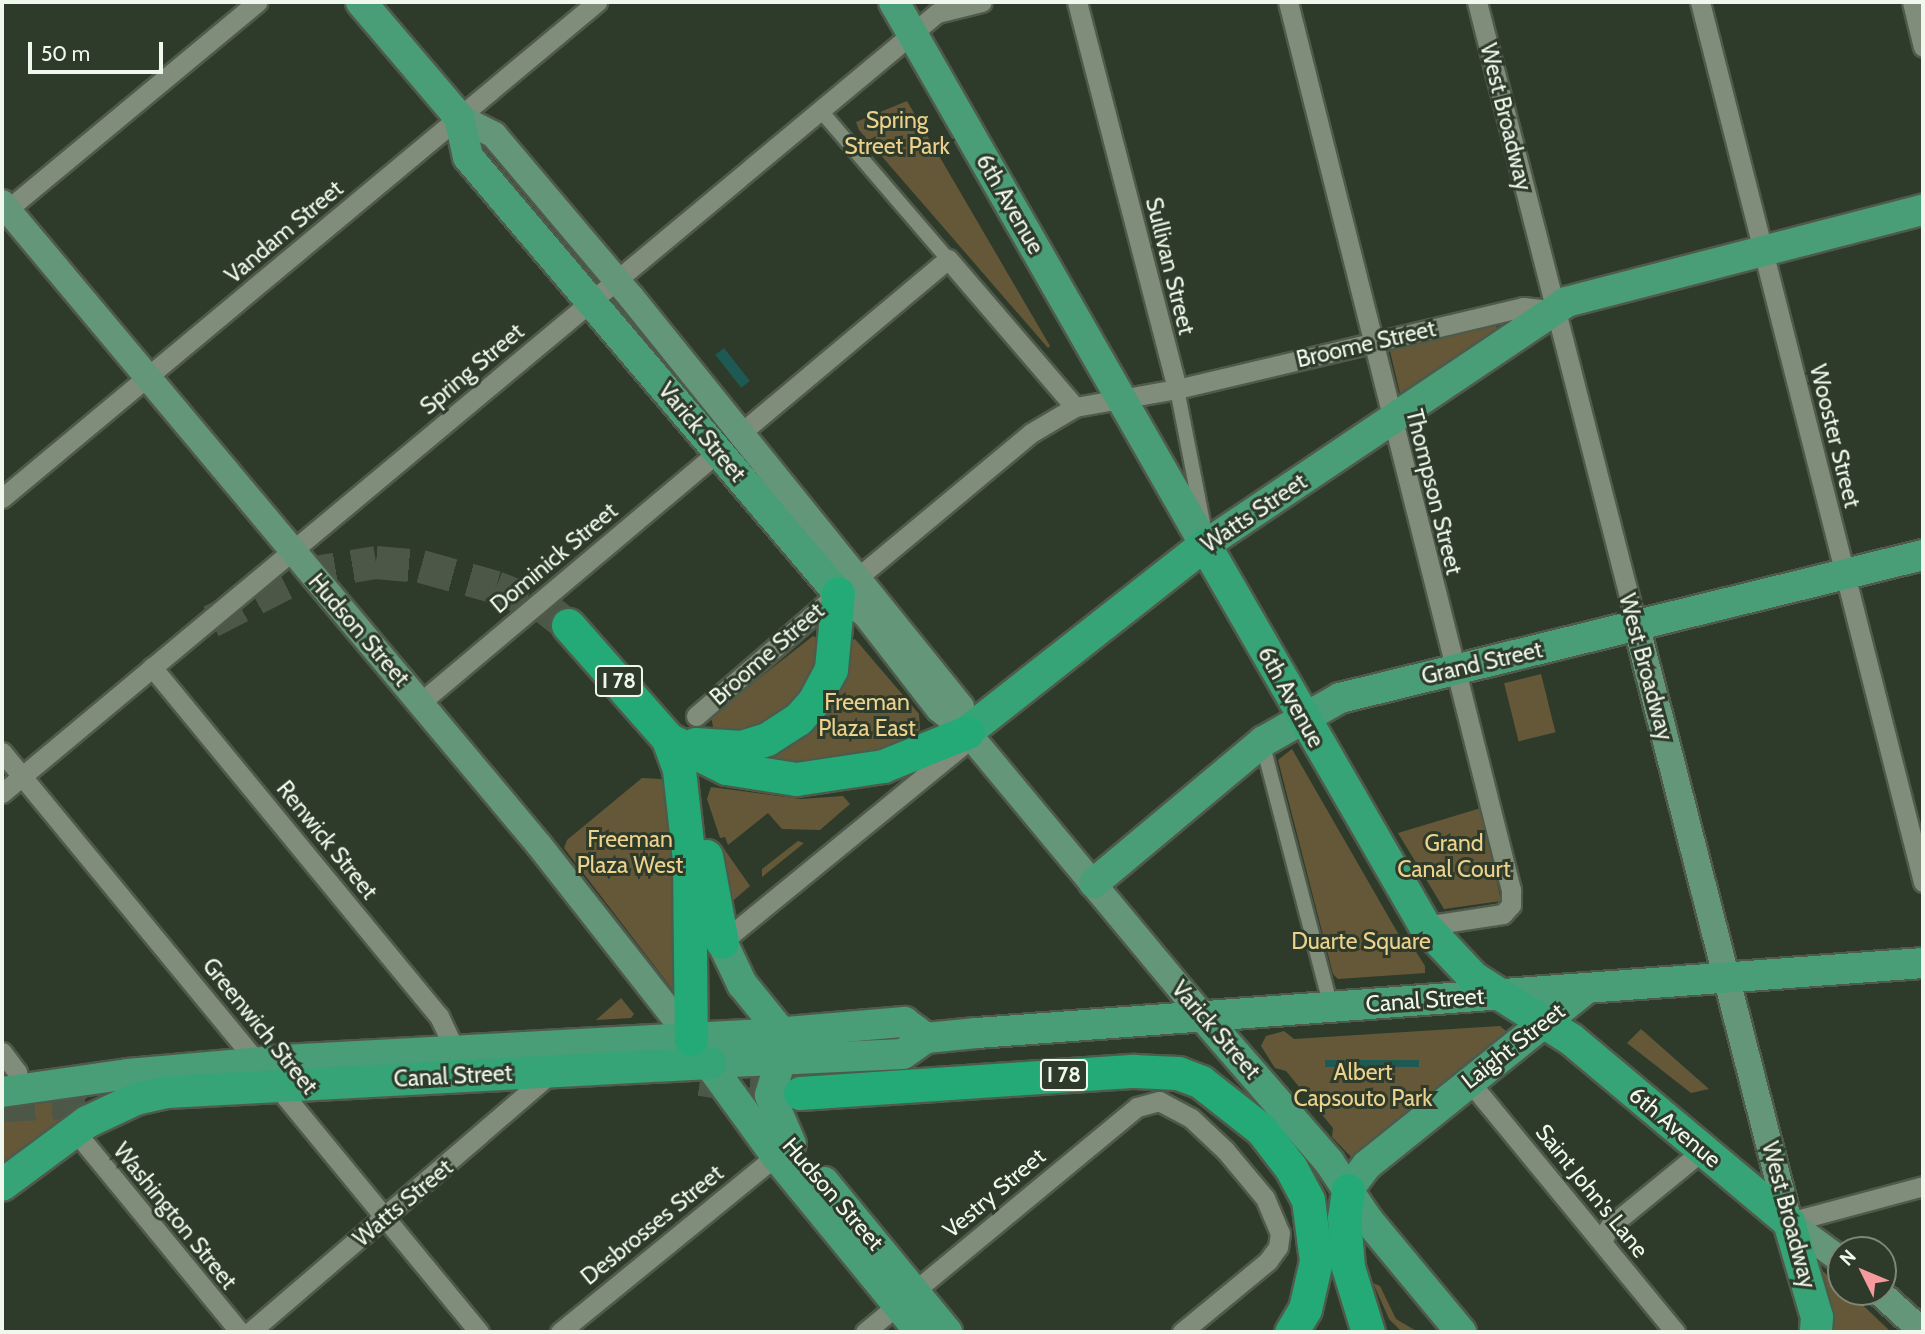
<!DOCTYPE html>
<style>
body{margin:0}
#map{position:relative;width:1925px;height:1334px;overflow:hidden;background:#2f3b2a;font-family:Cabin,sans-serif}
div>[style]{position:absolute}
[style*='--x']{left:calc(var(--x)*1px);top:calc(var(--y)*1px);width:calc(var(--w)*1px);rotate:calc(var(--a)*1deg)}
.green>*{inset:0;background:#655838;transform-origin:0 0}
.water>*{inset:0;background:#1d5a53;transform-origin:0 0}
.motorway-tunnel>*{height:33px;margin-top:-16.5px;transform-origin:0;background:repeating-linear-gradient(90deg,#4c5747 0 33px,transparent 0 50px)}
.roads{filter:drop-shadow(2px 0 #4f5a4b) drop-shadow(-2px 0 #4f5a4b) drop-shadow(0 2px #4f5a4b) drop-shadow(0 -2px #4f5a4b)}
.pedestrian>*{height:14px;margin:-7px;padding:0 7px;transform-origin:7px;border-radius:7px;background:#808d7a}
.minor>*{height:19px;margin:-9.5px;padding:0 9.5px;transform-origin:9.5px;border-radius:9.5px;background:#808d7a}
.secondary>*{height:26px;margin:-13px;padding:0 13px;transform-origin:13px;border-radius:13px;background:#649679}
.primary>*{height:30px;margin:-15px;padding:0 15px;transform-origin:15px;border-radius:15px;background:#499e78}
.trunk>*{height:32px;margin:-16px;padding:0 16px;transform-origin:16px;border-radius:16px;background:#36a477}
.motorway>*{height:33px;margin:-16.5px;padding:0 16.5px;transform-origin:16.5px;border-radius:16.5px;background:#24aa76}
span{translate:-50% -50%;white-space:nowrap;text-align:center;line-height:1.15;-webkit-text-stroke:6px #2f3b2a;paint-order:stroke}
.shield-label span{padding:2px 5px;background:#2f3b2a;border:2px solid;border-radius:5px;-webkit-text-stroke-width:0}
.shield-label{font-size:21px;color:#f0f8ed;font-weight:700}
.street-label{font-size:23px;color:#f0f8ed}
.park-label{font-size:23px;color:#ecd28d}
.frame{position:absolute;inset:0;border:4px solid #f0f8ed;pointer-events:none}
.north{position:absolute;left:1827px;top:1236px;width:70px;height:70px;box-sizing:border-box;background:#2f3b2a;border:2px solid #7c8778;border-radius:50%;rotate:313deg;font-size:19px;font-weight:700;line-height:28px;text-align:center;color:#f0f8ed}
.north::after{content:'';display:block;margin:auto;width:24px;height:32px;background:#f59b9e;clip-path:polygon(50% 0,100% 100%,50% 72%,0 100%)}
.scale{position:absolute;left:28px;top:42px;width:135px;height:32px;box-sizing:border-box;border:4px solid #f0f8ed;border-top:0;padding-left:9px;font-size:21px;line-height:24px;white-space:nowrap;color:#f0f8ed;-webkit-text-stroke:5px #2f3b2a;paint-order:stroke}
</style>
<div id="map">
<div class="green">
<i style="clip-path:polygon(907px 101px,1050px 346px,1048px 348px,859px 130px,856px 122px)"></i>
<i style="clip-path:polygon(1495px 323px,1497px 328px,1400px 393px,1389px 347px)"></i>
<i style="clip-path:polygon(813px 636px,819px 639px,814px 681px,762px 732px,714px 732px,711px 716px)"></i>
<i style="clip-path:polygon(855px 639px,919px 714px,920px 729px,914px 739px,831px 767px,717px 754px,749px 751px,848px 641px)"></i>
<i style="left:1541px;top:674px;width:60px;height:38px;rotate:76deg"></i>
<i style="clip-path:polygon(1292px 749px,1403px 942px,1413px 947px,1425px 966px,1425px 973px,1338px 979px,1333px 974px,1278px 760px)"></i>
<i style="clip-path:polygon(642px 778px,661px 779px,674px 788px,673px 990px,564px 848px,567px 840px)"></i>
<i style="clip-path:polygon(711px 787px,801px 799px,843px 796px,850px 804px,820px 830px,782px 829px,768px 813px,728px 845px,725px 837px,720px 838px,707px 799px)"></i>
<i style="clip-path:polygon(1481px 808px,1501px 901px,1444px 909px,1398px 833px)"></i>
<i style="clip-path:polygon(798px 841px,804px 843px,762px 877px,762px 869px)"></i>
<i style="clip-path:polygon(722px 846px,750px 886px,728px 905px,720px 848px)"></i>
<i style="clip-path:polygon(621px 998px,634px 1014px,631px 1018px,596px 1020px)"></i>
<i style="clip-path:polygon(1500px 1026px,1506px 1031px,1499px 1038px,1352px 1158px,1332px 1137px,1333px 1128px,1286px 1071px,1275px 1068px,1261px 1046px,1266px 1036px,1284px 1031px,1294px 1039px)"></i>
<i style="clip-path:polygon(1641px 1029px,1709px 1089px,1691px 1093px,1627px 1043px)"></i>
<i style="clip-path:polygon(91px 1094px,89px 1096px,2px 1168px,2px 1106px)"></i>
<i style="clip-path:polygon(1820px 1269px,1841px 1286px,1841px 1292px,1849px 1292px,1891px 1332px,1831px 1332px)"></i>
<i style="clip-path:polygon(1373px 1283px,1380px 1286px,1396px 1319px,1418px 1332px,1401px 1331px,1389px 1319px)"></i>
</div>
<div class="water">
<i style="left:724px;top:348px;width:42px;height:11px;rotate:52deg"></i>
<i style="left:1419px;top:1060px;width:7px;height:94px;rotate:90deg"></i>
</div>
<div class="motorway-tunnel">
<i style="--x:211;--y:621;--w:103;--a:-27.1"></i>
<i style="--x:303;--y:574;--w:74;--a:-9.3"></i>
<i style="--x:376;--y:562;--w:45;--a:5.1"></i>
<i style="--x:421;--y:566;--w:78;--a:15.6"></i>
<i style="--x:496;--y:587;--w:49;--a:21.4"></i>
<i style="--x:542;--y:605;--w:33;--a:38"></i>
<i style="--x:700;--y:1079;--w:100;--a:8"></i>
<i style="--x:2;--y:1105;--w:137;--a:-2.5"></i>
</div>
<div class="roads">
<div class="pedestrian">
<i style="--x:821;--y:111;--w:195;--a:49.4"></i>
<i style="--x:1177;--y:389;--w:136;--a:79"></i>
<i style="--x:1262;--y:742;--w:273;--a:75.4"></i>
</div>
<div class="minor">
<i style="--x:1077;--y:2;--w:400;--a:75.5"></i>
<i style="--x:1288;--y:2;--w:916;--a:75.9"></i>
<i style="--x:1511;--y:890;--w:15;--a:90"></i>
<i style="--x:1511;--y:905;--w:12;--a:132"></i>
<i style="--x:1503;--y:914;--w:79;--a:171.3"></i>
<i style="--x:1477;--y:2;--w:646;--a:75.66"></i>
<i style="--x:1700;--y:2;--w:908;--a:75.78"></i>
<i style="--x:1912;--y:2;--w:46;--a:76.3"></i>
<i style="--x:2;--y:214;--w:332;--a:-39.7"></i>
<i style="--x:742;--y:432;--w:269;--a:-40"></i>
<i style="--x:948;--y:259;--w:195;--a:49.4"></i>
<i style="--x:2;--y:498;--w:775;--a:-39.82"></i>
<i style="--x:857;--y:578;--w:226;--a:-39.8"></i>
<i style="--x:1031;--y:433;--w:51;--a:-30.6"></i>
<i style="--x:1075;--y:407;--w:104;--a:-10"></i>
<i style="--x:1177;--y:389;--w:356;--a:-13.3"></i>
<i style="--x:1523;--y:307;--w:30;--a:6"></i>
<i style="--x:152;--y:667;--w:452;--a:50.6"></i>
<i style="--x:439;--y:1016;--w:38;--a:65"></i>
<i style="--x:421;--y:702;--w:388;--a:-40.1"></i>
<i style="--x:696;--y:716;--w:188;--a:-40.9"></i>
<i style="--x:2;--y:752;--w:751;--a:50.57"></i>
<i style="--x:2;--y:793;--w:1218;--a:-39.84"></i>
<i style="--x:937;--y:13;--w:46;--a:-13.7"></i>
<i style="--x:722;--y:942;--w:318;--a:-39.3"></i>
<i style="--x:2;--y:1052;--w:25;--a:53"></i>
<i style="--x:17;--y:1072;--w:17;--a:77"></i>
<i style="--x:1469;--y:1081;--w:325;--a:50.6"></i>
<i style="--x:74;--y:1130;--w:261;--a:50.6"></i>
<i style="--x:1789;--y:1222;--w:139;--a:-15"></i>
<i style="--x:1602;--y:1242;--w:17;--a:-65"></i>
<i style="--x:1609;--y:1227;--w:122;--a:-39.3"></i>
<i style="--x:250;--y:1332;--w:400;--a:-40.7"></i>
<i style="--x:560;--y:1332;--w:279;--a:-39.2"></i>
<i style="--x:865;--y:1332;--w:353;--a:-39.6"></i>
<i style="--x:1137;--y:1107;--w:23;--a:-15"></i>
<i style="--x:1159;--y:1101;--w:36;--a:28"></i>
<i style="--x:1191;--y:1118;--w:47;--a:43.3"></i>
<i style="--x:1225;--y:1150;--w:62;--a:50.2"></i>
<i style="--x:1265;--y:1198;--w:38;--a:67"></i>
<i style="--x:1280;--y:1233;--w:14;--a:98"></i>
<i style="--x:1278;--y:1247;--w:17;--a:126"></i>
<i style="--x:1268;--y:1261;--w:112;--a:140.5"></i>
</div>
<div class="secondary">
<i style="--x:459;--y:117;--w:39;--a:27"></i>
<i style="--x:494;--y:135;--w:212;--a:49.8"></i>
<i style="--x:631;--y:297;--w:526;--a:51.17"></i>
<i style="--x:961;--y:707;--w:26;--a:77"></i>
<i style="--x:2;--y:203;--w:837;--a:50.09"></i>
<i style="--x:539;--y:845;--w:246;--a:51.9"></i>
<i style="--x:838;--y:593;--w:36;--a:38"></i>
<i style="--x:866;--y:615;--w:119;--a:52.2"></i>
<i style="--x:939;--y:709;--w:36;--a:39"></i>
<i style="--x:967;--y:732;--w:366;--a:50.3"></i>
<i style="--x:1637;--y:628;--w:613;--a:75.65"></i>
<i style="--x:1789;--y:1222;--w:64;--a:36.2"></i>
<i style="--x:1879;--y:1292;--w:59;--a:42.3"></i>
</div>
<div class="primary">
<i style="--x:361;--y:2;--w:151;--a:49.6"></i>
<i style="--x:459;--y:117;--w:41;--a:77.3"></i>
<i style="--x:468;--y:157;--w:572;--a:49.68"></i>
<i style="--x:894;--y:2;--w:626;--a:60.2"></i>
<i style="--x:1205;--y:545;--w:435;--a:-33.9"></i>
<i style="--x:1566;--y:302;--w:369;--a:-14.5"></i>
<i style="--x:1094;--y:883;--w:222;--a:-39.9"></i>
<i style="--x:1264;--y:741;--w:87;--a:-29.5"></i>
<i style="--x:1340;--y:698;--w:600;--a:-13.78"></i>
<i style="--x:722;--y:942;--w:47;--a:64.5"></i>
<i style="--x:742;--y:984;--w:62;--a:50.9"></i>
<i style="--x:1201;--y:1014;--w:196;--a:49.1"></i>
<i style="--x:1329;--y:1162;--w:70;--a:56.1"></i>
<i style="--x:1368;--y:1220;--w:146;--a:50.3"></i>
<i style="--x:699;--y:1050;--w:131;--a:54"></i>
<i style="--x:776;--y:1156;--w:227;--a:50.7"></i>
<i style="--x:781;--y:1059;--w:38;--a:107"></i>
<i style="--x:770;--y:1095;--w:53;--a:66.8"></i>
<i style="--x:710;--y:1063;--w:193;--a:-2.7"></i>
<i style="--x:903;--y:1054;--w:28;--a:-35"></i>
<i style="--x:926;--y:1038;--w:51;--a:-5.6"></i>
<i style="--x:977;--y:1033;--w:949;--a:-4.23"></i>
<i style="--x:2;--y:1092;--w:127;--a:-8.1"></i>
<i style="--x:128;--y:1074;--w:157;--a:-5.1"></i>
<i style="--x:284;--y:1060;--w:468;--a:-3.1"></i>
<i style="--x:751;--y:1035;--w:154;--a:-4.9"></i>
<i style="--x:904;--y:1022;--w:27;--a:36"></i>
<i style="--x:824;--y:1182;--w:194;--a:50.6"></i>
<i style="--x:1348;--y:1190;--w:31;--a:-53"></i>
<i style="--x:1367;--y:1165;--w:282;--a:-38.8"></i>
</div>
<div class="trunk">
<i style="--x:967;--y:732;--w:303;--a:-38.2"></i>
<i style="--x:1205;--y:545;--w:440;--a:60"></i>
<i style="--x:1425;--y:926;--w:71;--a:46.7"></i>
<i style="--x:1474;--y:978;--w:116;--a:32.3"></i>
<i style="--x:1572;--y:1040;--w:283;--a:40"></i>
<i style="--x:1789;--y:1222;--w:99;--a:73.6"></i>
<i style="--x:1817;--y:1317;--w:15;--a:94"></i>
<i style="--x:2;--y:1185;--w:106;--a:-36.5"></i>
<i style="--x:87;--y:1122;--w:54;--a:-25.1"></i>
<i style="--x:136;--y:1099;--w:32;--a:-13"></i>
<i style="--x:167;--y:1092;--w:544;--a:-3.06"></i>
</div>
<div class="motorway">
<i style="--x:568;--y:625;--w:152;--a:48.7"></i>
<i style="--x:668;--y:739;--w:33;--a:70"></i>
<i style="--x:679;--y:770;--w:91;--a:83.7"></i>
<i style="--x:689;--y:860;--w:179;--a:89.4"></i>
<i style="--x:668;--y:739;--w:65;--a:26.6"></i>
<i style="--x:726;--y:768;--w:71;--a:8.9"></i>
<i style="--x:796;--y:779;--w:88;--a:-8.5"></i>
<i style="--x:883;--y:766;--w:91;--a:-22"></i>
<i style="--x:695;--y:744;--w:46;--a:3.7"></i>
<i style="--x:741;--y:747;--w:27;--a:-17"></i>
<i style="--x:767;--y:739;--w:37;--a:-33"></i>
<i style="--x:798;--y:719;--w:24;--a:-48"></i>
<i style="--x:814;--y:701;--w:36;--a:-62"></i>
<i style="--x:831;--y:669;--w:76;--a:-84.7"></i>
<i style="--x:706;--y:856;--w:87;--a:79.5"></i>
<i style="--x:800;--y:1093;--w:335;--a:-3.8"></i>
<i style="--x:1134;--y:1071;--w:44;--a:2.6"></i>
<i style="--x:1178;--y:1073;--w:25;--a:21"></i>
<i style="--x:1201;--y:1082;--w:76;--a:38.1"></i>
<i style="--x:1261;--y:1129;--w:49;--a:52.4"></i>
<i style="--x:1291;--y:1168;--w:36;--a:62"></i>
<i style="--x:1308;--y:1200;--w:62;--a:82.5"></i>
<i style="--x:1316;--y:1261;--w:49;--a:102.9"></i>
<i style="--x:1305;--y:1309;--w:27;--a:121"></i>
<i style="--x:1348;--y:1190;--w:28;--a:98"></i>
<i style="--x:1344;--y:1218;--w:49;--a:85.3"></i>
<i style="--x:1348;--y:1267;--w:68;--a:72.9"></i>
</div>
</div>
<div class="shield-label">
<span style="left:619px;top:681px">I 78</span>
<span style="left:1064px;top:1075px">I 78</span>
</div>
<div class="street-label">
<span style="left:1506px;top:117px;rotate:76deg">West Broadway</span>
<span style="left:1010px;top:204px;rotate:60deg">6th Avenue</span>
<span style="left:284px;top:232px;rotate:-40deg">Vandam Street</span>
<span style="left:1170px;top:266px;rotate:76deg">Sullivan Street</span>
<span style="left:1366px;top:344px;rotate:-13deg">Broome Street</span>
<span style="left:472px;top:369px;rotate:-40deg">Spring Street</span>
<span style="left:702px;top:432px;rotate:50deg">Varick Street</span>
<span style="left:1835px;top:436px;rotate:76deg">Wooster Street</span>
<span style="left:1434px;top:492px;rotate:76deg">Thompson Street</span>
<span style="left:1254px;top:513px;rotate:-34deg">Watts Street</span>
<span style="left:554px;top:558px;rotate:-40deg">Dominick Street</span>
<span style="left:359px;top:630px;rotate:49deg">Hudson Street</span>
<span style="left:767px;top:654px;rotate:-41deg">Broome Street</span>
<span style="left:1482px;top:663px;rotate:-13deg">Grand Street</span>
<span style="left:1646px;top:667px;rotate:75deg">West Broadway</span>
<span style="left:1291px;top:697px;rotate:61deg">6th Avenue</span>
<span style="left:327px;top:840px;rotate:51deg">Renwick Street</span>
<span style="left:1425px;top:1000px;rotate:-4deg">Canal Street</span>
<span style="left:260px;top:1026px;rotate:51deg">Greenwich Street</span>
<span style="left:1216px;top:1030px;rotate:49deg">Varick Street</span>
<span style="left:1513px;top:1046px;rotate:-38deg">Laight Street</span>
<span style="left:453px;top:1076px;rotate:-3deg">Canal Street</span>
<span style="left:1675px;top:1127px;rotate:40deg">6th Avenue</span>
<span style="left:1592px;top:1191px;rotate:51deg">Saint John's Lane</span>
<span style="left:994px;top:1193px;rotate:-40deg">Vestry Street</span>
<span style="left:833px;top:1194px;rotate:49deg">Hudson Street</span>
<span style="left:403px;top:1203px;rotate:-40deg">Watts Street</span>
<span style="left:1789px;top:1215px;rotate:75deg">West Broadway</span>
<span style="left:175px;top:1216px;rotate:51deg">Washington Street</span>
<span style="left:652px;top:1225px;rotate:-39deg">Desbrosses Street</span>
</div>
<div class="park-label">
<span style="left:897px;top:133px">Spring<br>Street Park</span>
<span style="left:867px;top:715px">Freeman<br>Plaza East</span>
<span style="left:630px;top:852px">Freeman<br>Plaza West</span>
<span style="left:1454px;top:856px">Grand<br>Canal Court</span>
<span style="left:1361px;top:941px">Duarte Square</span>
<span style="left:1363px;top:1085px">Albert<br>Capsouto Park</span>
</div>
<div class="frame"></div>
<div class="north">N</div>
<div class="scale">50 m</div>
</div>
